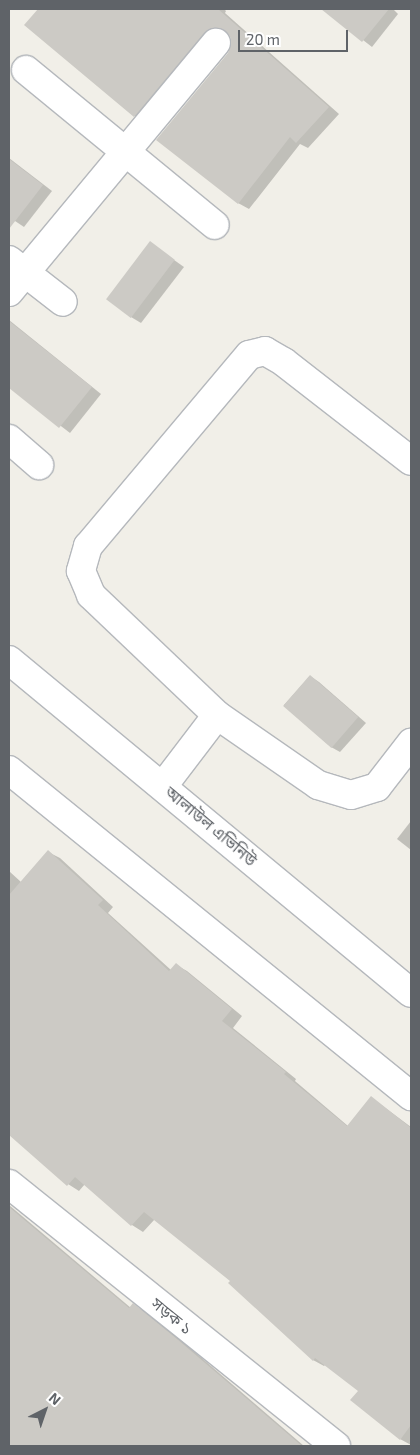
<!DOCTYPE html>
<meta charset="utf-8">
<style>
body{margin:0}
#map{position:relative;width:420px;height:1455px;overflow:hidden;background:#f1efe8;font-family:"Exo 2","Noto Sans Bengali",sans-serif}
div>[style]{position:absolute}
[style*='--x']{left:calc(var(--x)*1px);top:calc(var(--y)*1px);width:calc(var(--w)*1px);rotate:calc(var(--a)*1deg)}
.shadow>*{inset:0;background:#0003}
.building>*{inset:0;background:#cccac5;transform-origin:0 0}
.roads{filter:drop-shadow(1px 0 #b5b8bc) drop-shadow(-1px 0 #b5b8bc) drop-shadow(0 1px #b5b8bc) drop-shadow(0 -1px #b5b8bc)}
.minor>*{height:28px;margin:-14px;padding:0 14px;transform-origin:14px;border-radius:14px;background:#fff}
span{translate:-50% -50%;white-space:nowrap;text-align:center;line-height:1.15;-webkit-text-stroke:4.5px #fff;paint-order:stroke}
.street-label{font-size:16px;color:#5f6368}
.frame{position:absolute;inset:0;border:10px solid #5f6368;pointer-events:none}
.north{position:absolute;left:20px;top:1385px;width:50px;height:50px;-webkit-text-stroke:4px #fff;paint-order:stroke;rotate:41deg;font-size:14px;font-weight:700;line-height:20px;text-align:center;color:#5f6368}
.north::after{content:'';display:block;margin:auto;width:18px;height:22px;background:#5f6368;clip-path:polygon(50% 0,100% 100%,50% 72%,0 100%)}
.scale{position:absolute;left:238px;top:30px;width:110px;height:22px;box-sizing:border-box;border:2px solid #5f6368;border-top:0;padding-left:6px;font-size:15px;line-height:18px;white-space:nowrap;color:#5f6368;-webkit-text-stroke:4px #fff;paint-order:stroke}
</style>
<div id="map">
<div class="shadow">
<i style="clip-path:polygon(39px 9px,224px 9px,226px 11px,225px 13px,339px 114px,308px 148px,300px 144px,249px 209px,238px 203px,233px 45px,229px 33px,222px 34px,146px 122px,135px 116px,26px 25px)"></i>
<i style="clip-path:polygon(323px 9px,393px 9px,398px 14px,372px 47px)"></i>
<i style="clip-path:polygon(9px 158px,52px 191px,24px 227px,9px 217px)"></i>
<i style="clip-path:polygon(150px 243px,184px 267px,141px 323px,131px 317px)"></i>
<i style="clip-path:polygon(9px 320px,101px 394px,70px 433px,9px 386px)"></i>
<i style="clip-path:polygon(310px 676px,319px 682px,366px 723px,340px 752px,331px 747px,284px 705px)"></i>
<i style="clip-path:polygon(411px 821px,411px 850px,397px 839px)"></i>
<i style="clip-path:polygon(48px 852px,60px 858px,113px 907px,108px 913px,171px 970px,176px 965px,187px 971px,242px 1016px,233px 1028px,296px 1079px,295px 1081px,348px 1126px,372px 1098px,411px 1127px,411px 1297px,401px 1310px,411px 1318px,409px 1327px,411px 1328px,411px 1445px,400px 1439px,360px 1390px,326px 1364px,324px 1366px,313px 1360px,232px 1281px,155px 1219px,143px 1232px,132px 1225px,85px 1184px,79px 1191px,68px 1184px,9px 1134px,21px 1119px,9px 1109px,9px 871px,21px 882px)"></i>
<i style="clip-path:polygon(9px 1205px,131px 1308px,133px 1305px,144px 1311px,189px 1347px,304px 1446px,9px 1446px)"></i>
</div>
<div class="building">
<i style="clip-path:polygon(38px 9px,218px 9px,329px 107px,296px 143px,290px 137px,238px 204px,156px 140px,228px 53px,231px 45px,231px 38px,226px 31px,218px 28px,211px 28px,204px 33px,134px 117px,24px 25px)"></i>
<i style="clip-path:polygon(321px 9px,389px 9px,362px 42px)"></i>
<i style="clip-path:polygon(9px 159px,43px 185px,9px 229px)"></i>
<i style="left:150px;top:241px;width:31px;height:73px;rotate:37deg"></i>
<i style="clip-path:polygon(9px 321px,92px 387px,59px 428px,9px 388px)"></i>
<i style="left:310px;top:675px;width:64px;height:41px;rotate:41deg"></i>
<i style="clip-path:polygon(48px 850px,103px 900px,98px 905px,169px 971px,176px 963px,232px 1009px,222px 1021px,286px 1072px,284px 1074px,347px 1126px,371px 1096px,411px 1128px,411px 1425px,400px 1440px,350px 1400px,358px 1391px,315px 1358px,313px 1361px,228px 1283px,230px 1281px,144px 1212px,131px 1226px,75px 1177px,67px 1186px,9px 1135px,9px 895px)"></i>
<i style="clip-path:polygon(9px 1207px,129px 1308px,133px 1303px,177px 1339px,302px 1446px,9px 1446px)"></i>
</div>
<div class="roads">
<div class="minor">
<i style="--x:26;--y:70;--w:244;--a:39.4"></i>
<i style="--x:9;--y:260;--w:68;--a:37.9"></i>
<i style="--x:9;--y:292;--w:324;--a:-50.3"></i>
<i style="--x:9;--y:439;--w:40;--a:41"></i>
<i style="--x:411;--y:461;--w:161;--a:-142.1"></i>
<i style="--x:284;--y:362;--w:22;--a:-150"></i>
<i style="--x:265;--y:351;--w:16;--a:166"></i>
<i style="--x:249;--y:355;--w:250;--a:130.1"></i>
<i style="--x:88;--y:546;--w:26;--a:106"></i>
<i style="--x:81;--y:571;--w:26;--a:67"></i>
<i style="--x:91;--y:595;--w:174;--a:43.6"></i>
<i style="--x:217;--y:715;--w:123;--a:34.7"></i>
<i style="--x:318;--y:785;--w:34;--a:17"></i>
<i style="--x:351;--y:795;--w:27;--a:-17"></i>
<i style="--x:377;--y:787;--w:56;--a:-52.3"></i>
<i style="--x:9;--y:660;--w:522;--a:39.64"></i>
<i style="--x:9;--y:770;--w:518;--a:39.04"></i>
<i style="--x:163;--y:786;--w:89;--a:-52.7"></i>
<i style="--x:9;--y:1184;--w:419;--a:38.7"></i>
</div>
</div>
<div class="street-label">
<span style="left:211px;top:826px;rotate:40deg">আলাউল এভিনিউ</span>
<span style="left:172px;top:1316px;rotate:39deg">সড়ক ১</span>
</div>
<div class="frame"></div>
<div class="north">N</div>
<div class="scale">20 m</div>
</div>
